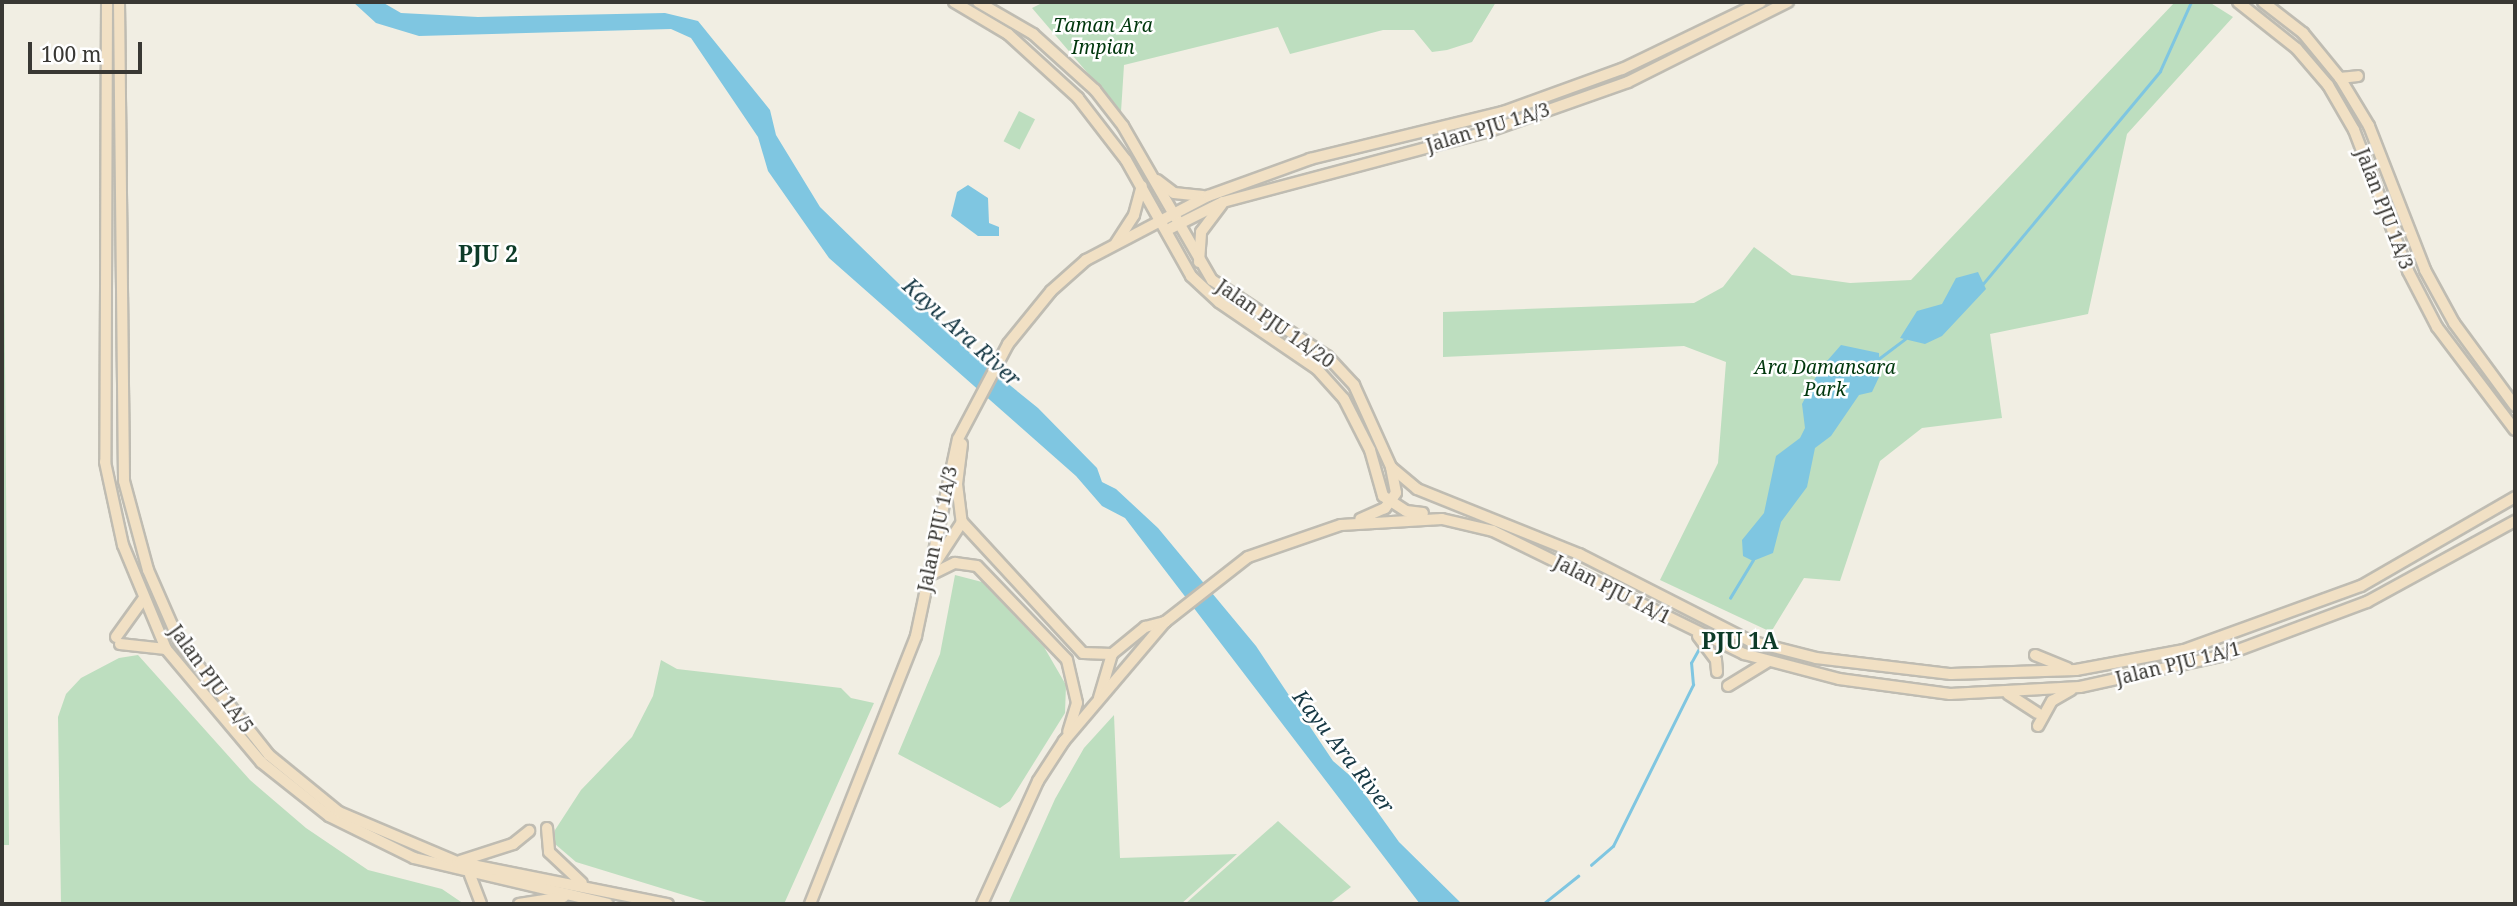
<!DOCTYPE html>
<style>
body{margin:0}
#map{position:relative;width:2517px;height:906px;overflow:hidden;background:#f1eee3;font-family:"Noto Serif",serif}
div>[style]{position:absolute}
[style*='--x']{left:calc(var(--x)*1px);top:calc(var(--y)*1px);width:calc(var(--w)*1px);rotate:calc(var(--a)*1deg)}
.green>*{inset:0;background:#bddebf;transform-origin:0 0}
.water>*{inset:0;background:#7fc6e1}
.stream>*{height:2.5px;margin:-1.25px;padding:0 1.25px;transform-origin:1.25px;border-radius:1.25px;background:#7fc6e1}
.roads{filter:drop-shadow(2px 0 #bfbcb2) drop-shadow(-2px 0 #bfbcb2) drop-shadow(0 2px #bfbcb2) drop-shadow(0 -2px #bfbcb2)}
.secondary>*{height:10px;margin:-5px;padding:0 5px;transform-origin:5px;border-radius:5px;background:#f1e0c4}
span{translate:-50% -50%;white-space:nowrap;text-align:center;line-height:1.15;-webkit-text-stroke:5px #fff;paint-order:stroke}
.park-label{font-size:19px;color:#00370d;font-style:italic}
.street-label{font-size:19px;color:#393834}
.water-label{font-size:21px;color:#163844;font-style:italic}
.quarter-label{font-size:23px;color:#0d3b28;font-weight:700}
.frame{position:absolute;inset:0;border:4px solid #393834;pointer-events:none}
.scale{position:absolute;left:28px;top:42px;width:114px;height:32px;box-sizing:border-box;border:4px solid #393834;border-top:0;padding-left:9px;font-size:21px;line-height:24px;white-space:nowrap;color:#393834;-webkit-text-stroke:5px #fff;paint-order:stroke}
</style>
<div id="map">
<div class="green">
<i style="clip-path:polygon(2px 2px,9px 845px,2px 845px)"></i>
<i style="clip-path:polygon(1044px 2px,1496px 2px,1472px 42px,1447px 50px,1432px 52px,1414px 30px,1383px 30px,1290px 54px,1278px 27px,1124px 65px,1121px 112px,1032px 8px)"></i>
<i style="clip-path:polygon(2175px 2px,2209px 2px,2233px 17px,2127px 134px,2088px 314px,1990px 334px,2002px 418px,1922px 428px,1880px 461px,1840px 581px,1804px 578px,1771px 632px,1660px 580px,1718px 463px,1726px 362px,1684px 346px,1443px 357px,1443px 312px,1694px 303px,1723px 287px,1754px 247px,1792px 275px,1850px 283px,1911px 280px)"></i>
<i style="left:1019px;top:111px;width:18px;height:34px;rotate:27deg"></i>
<i style="clip-path:polygon(955px 575px,982px 582px,1044px 647px,1066px 685px,1065px 713px,1010px 801px,1000px 808px,898px 754px,940px 654px)"></i>
<i style="clip-path:polygon(138px 655px,250px 780px,306px 828px,368px 870px,442px 889px,464px 904px,61px 904px,58px 717px,66px 694px,81px 678px,119px 658px)"></i>
<i style="clip-path:polygon(661px 660px,677px 669px,841px 688px,851px 698px,874px 703px,784px 904px,713px 904px,576px 862px,555px 844px,555px 830px,581px 790px,632px 737px,653px 696px)"></i>
<i style="clip-path:polygon(1114px 715px,1120px 858px,1237px 854px,1181px 904px,1008px 904px,1055px 799px,1084px 748px)"></i>
<i style="clip-path:polygon(1278px 821px,1351px 887px,1329px 904px,1185px 904px)"></i>
</div>
<div class="water">
<i style="clip-path:polygon(353px 2px,382px 2px,401px 13px,478px 17px,665px 13px,698px 21px,770px 110px,776px 135px,820px 207px,969px 352px,1038px 408px,1097px 468px,1102px 482px,1116px 489px,1158px 528px,1256px 646px,1333px 761px,1354px 779px,1399px 842px,1462px 904px,1420px 904px,1125px 518px,1102px 506px,1076px 476px,829px 258px,768px 171px,758px 137px,691px 38px,671px 29px,419px 36px,376px 23px)"></i>
<i style="clip-path:polygon(968px 185px,988px 198px,989px 223px,999px 227px,999px 236px,978px 236px,951px 216px,957px 192px)"></i>
<i style="clip-path:polygon(1978px 272px,1986px 289px,1942px 336px,1925px 344px,1900px 338px,1917px 311px,1942px 304px,1956px 278px)"></i>
<i style="clip-path:polygon(1841px 345px,1879px 353px,1880px 375px,1872px 392px,1859px 395px,1831px 436px,1815px 448px,1807px 487px,1781px 522px,1773px 553px,1753px 561px,1743px 556px,1742px 540px,1764px 513px,1776px 456px,1800px 438px,1805px 428px,1802px 404px,1820px 369px)"></i>
</div>
<div class="stream">
<i style="--x:1982;--y:285;--w:278;--a:-50.2"></i>
<i style="--x:2160;--y:71;--w:76;--a:-65.8"></i>
<i style="--x:1877;--y:360;--w:35;--a:-37"></i>
<i style="--x:1730;--y:598;--w:44;--a:-58.8"></i>
<i style="--x:1591;--y:865;--w:29;--a:-41"></i>
<i style="--x:1613;--y:846;--w:180;--a:-63.6"></i>
<i style="--x:1693;--y:685;--w:22;--a:-95"></i>
<i style="--x:1691;--y:663;--w:18;--a:-61"></i>
<i style="--x:1543;--y:904;--w:45;--a:-38.7"></i>
</div>
<div class="roads">
<div class="secondary">
<i style="--x:107;--y:2;--w:460;--a:90.2"></i>
<i style="--x:105;--y:462;--w:85;--a:77.8"></i>
<i style="--x:123;--y:545;--w:113;--a:67.5"></i>
<i style="--x:166;--y:649;--w:148;--a:49.9"></i>
<i style="--x:261;--y:762;--w:87;--a:38.5"></i>
<i style="--x:329;--y:816;--w:95;--a:26.3"></i>
<i style="--x:414;--y:858;--w:199;--a:13.3"></i>
<i style="--x:119;--y:2;--w:479;--a:89.4"></i>
<i style="--x:124;--y:481;--w:92;--a:74.9"></i>
<i style="--x:148;--y:570;--w:77;--a:66.4"></i>
<i style="--x:179;--y:641;--w:145;--a:51.7"></i>
<i style="--x:269;--y:755;--w:90;--a:39.2"></i>
<i style="--x:339;--y:812;--w:128;--a:23"></i>
<i style="--x:457;--y:862;--w:215;--a:11.3"></i>
<i style="--x:954;--y:2;--w:63;--a:30.7"></i>
<i style="--x:1008;--y:34;--w:95;--a:42.4"></i>
<i style="--x:1078;--y:98;--w:78;--a:52.3"></i>
<i style="--x:1126;--y:160;--w:133;--a:60.7"></i>
<i style="--x:1191;--y:276;--w:38;--a:43"></i>
<i style="--x:1219;--y:302;--w:119;--a:34.4"></i>
<i style="--x:1317;--y:369;--w:40;--a:48"></i>
<i style="--x:1344;--y:399;--w:57;--a:63"></i>
<i style="--x:1370;--y:450;--w:48;--a:74.2"></i>
<i style="--x:1383;--y:496;--w:27;--a:33"></i>
<i style="--x:1406;--y:511;--w:17;--a:7"></i>
<i style="--x:978;--y:2;--w:64;--a:30.2"></i>
<i style="--x:1033;--y:34;--w:84;--a:42.1"></i>
<i style="--x:1095;--y:90;--w:46;--a:52.1"></i>
<i style="--x:1123;--y:126;--w:178;--a:60"></i>
<i style="--x:1212;--y:280;--w:138;--a:33.5"></i>
<i style="--x:1327;--y:356;--w:40;--a:47"></i>
<i style="--x:1354;--y:385;--w:90;--a:65.7"></i>
<i style="--x:1391;--y:467;--w:26;--a:79"></i>
<i style="--x:1396;--y:493;--w:19;--a:126"></i>
<i style="--x:1385;--y:508;--w:27;--a:156"></i>
<i style="--x:2238;--y:2;--w:75;--a:38.5"></i>
<i style="--x:2297;--y:49;--w:48;--a:49.3"></i>
<i style="--x:2328;--y:85;--w:52;--a:60"></i>
<i style="--x:2354;--y:130;--w:151;--a:69"></i>
<i style="--x:2408;--y:271;--w:63;--a:62.6"></i>
<i style="--x:2437;--y:327;--w:129;--a:52.9"></i>
<i style="--x:2263;--y:2;--w:51;--a:37.8"></i>
<i style="--x:2303;--y:33;--w:58;--a:50.6"></i>
<i style="--x:2340;--y:78;--w:56;--a:58.9"></i>
<i style="--x:2369;--y:126;--w:155;--a:68.7"></i>
<i style="--x:2425;--y:270;--w:60;--a:61.3"></i>
<i style="--x:2454;--y:323;--w:103;--a:53.7"></i>
<i style="--x:2340;--y:78;--w:18;--a:-6"></i>
<i style="--x:1157;--y:180;--w:21;--a:37"></i>
<i style="--x:1174;--y:193;--w:29;--a:6"></i>
<i style="--x:1171;--y:228;--w:58;--a:-26.6"></i>
<i style="--x:1223;--y:202;--w:275;--a:-14.9"></i>
<i style="--x:1489;--y:131;--w:147;--a:-19.4"></i>
<i style="--x:1628;--y:82;--w:179;--a:-26.6"></i>
<i style="--x:1116;--y:243;--w:33;--a:-57"></i>
<i style="--x:1134;--y:215;--w:30;--a:-75"></i>
<i style="--x:1199;--y:262;--w:30;--a:-86"></i>
<i style="--x:1201;--y:232;--w:34;--a:-53"></i>
<i style="--x:962;--y:444;--w:40;--a:97.1"></i>
<i style="--x:957;--y:484;--w:38;--a:83"></i>
<i style="--x:962;--y:522;--w:178;--a:47.3"></i>
<i style="--x:1083;--y:653;--w:29;--a:2"></i>
<i style="--x:1112;--y:654;--w:43;--a:-39.3"></i>
<i style="--x:1145;--y:627;--w:21;--a:-14"></i>
<i style="--x:1391;--y:467;--w:34;--a:40"></i>
<i style="--x:1417;--y:489;--w:175;--a:21.9"></i>
<i style="--x:1579;--y:554;--w:192;--a:27"></i>
<i style="--x:1750;--y:641;--w:68;--a:14.4"></i>
<i style="--x:1816;--y:658;--w:136;--a:6.8"></i>
<i style="--x:1951;--y:674;--w:125;--a:-1.8"></i>
<i style="--x:2076;--y:670;--w:110;--a:-10.5"></i>
<i style="--x:2184;--y:650;--w:188;--a:-19.9"></i>
<i style="--x:2361;--y:586;--w:178;--a:-30"></i>
<i style="--x:934;--y:565;--w:51;--a:-56.9"></i>
<i style="--x:928;--y:576;--w:30;--a:-26"></i>
<i style="--x:955;--y:563;--w:22;--a:8"></i>
<i style="--x:977;--y:566;--w:130;--a:46.2"></i>
<i style="--x:1067;--y:660;--w:44;--a:76.9"></i>
<i style="--x:1077;--y:703;--w:30;--a:107"></i>
<i style="--x:1698;--y:636;--w:30;--a:53"></i>
<i style="--x:1716;--y:660;--w:12;--a:85"></i>
<i style="--x:116;--y:637;--w:48;--a:-54.3"></i>
<i style="--x:120;--y:644;--w:46;--a:6.2"></i>
<i style="--x:2035;--y:655;--w:35;--a:22"></i>
<i style="--x:1728;--y:686;--w:46;--a:-31.6"></i>
<i style="--x:2008;--y:694;--w:35;--a:33"></i>
<i style="--x:1099;--y:698;--w:46;--a:-73.5"></i>
<i style="--x:2038;--y:726;--w:29;--a:-61"></i>
<i style="--x:2052;--y:701;--w:22;--a:-30"></i>
<i style="--x:547;--y:828;--w:24;--a:85"></i>
<i style="--x:549;--y:852;--w:45;--a:43.2"></i>
<i style="--x:460;--y:861;--w:56;--a:-17.8"></i>
<i style="--x:513;--y:844;--w:21;--a:-39"></i>
<i style="--x:470;--y:875;--w:31;--a:69"></i>
<i style="--x:519;--y:904;--w:45;--a:-9"></i>
<i style="--x:810;--y:904;--w:288;--a:-68.4"></i>
<i style="--x:916;--y:636;--w:201;--a:-78"></i>
<i style="--x:958;--y:439;--w:107;--a:-62.2"></i>
<i style="--x:1008;--y:344;--w:68;--a:-50.9"></i>
<i style="--x:1051;--y:291;--w:47;--a:-41.5"></i>
<i style="--x:1086;--y:260;--w:138;--a:-27.7"></i>
<i style="--x:1208;--y:196;--w:109;--a:-19.9"></i>
<i style="--x:1310;--y:159;--w:199;--a:-13.7"></i>
<i style="--x:1503;--y:112;--w:127;--a:-19.9"></i>
<i style="--x:1622;--y:69;--w:154;--a:-25.7"></i>
<i style="--x:982;--y:904;--w:135;--a:-65.5"></i>
<i style="--x:1038;--y:781;--w:48;--a:-57"></i>
<i style="--x:1064;--y:741;--w:156;--a:-49.7"></i>
<i style="--x:1165;--y:622;--w:105;--a:-38.1"></i>
<i style="--x:1248;--y:557;--w:98;--a:-19"></i>
<i style="--x:1341;--y:525;--w:101;--a:-3.4"></i>
<i style="--x:1442;--y:519;--w:52;--a:13.2"></i>
<i style="--x:1493;--y:531;--w:280;--a:26.1"></i>
<i style="--x:1744;--y:654;--w:98;--a:14.7"></i>
<i style="--x:1839;--y:679;--w:112;--a:7.7"></i>
<i style="--x:1950;--y:694;--w:130;--a:-3.1"></i>
<i style="--x:2080;--y:687;--w:148;--a:-12.4"></i>
<i style="--x:2225;--y:655;--w:152;--a:-20.5"></i>
<i style="--x:2367;--y:602;--w:169;--a:-28.7"></i>
</div>
</div>
<div class="park-label">
<span style="left:1103px;top:37px">Taman Ara<br>Impian</span>
<span style="left:1825px;top:379px">Ara Damansara<br>Park</span>
</div>
<div class="street-label">
<span style="left:1488px;top:128px;rotate:-17deg">Jalan PJU 1A/3</span>
<span style="left:2384px;top:209px;rotate:69deg">Jalan PJU 1A/3</span>
<span style="left:1275px;top:324px;rotate:35deg">Jalan PJU 1A/20</span>
<span style="left:938px;top:529px;rotate:-78deg">Jalan PJU 1A/3</span>
<span style="left:1612px;top:590px;rotate:27deg">Jalan PJU 1A/1</span>
<span style="left:2178px;top:664px;rotate:-14deg">Jalan PJU 1A/1</span>
<span style="left:211px;top:679px;rotate:54deg">Jalan PJU 1A/5</span>
</div>
<div class="water-label">
<span style="left:962px;top:332px;rotate:42deg">Kayu Ara River</span>
<span style="left:1344px;top:751px;rotate:52deg">Kayu Ara River</span>
</div>
<div class="quarter-label">
<span style="left:488px;top:253px">PJU 2</span>
<span style="left:1740px;top:640px">PJU 1A</span>
</div>
<div class="frame"></div>
<div class="scale">100 m</div>
</div>
